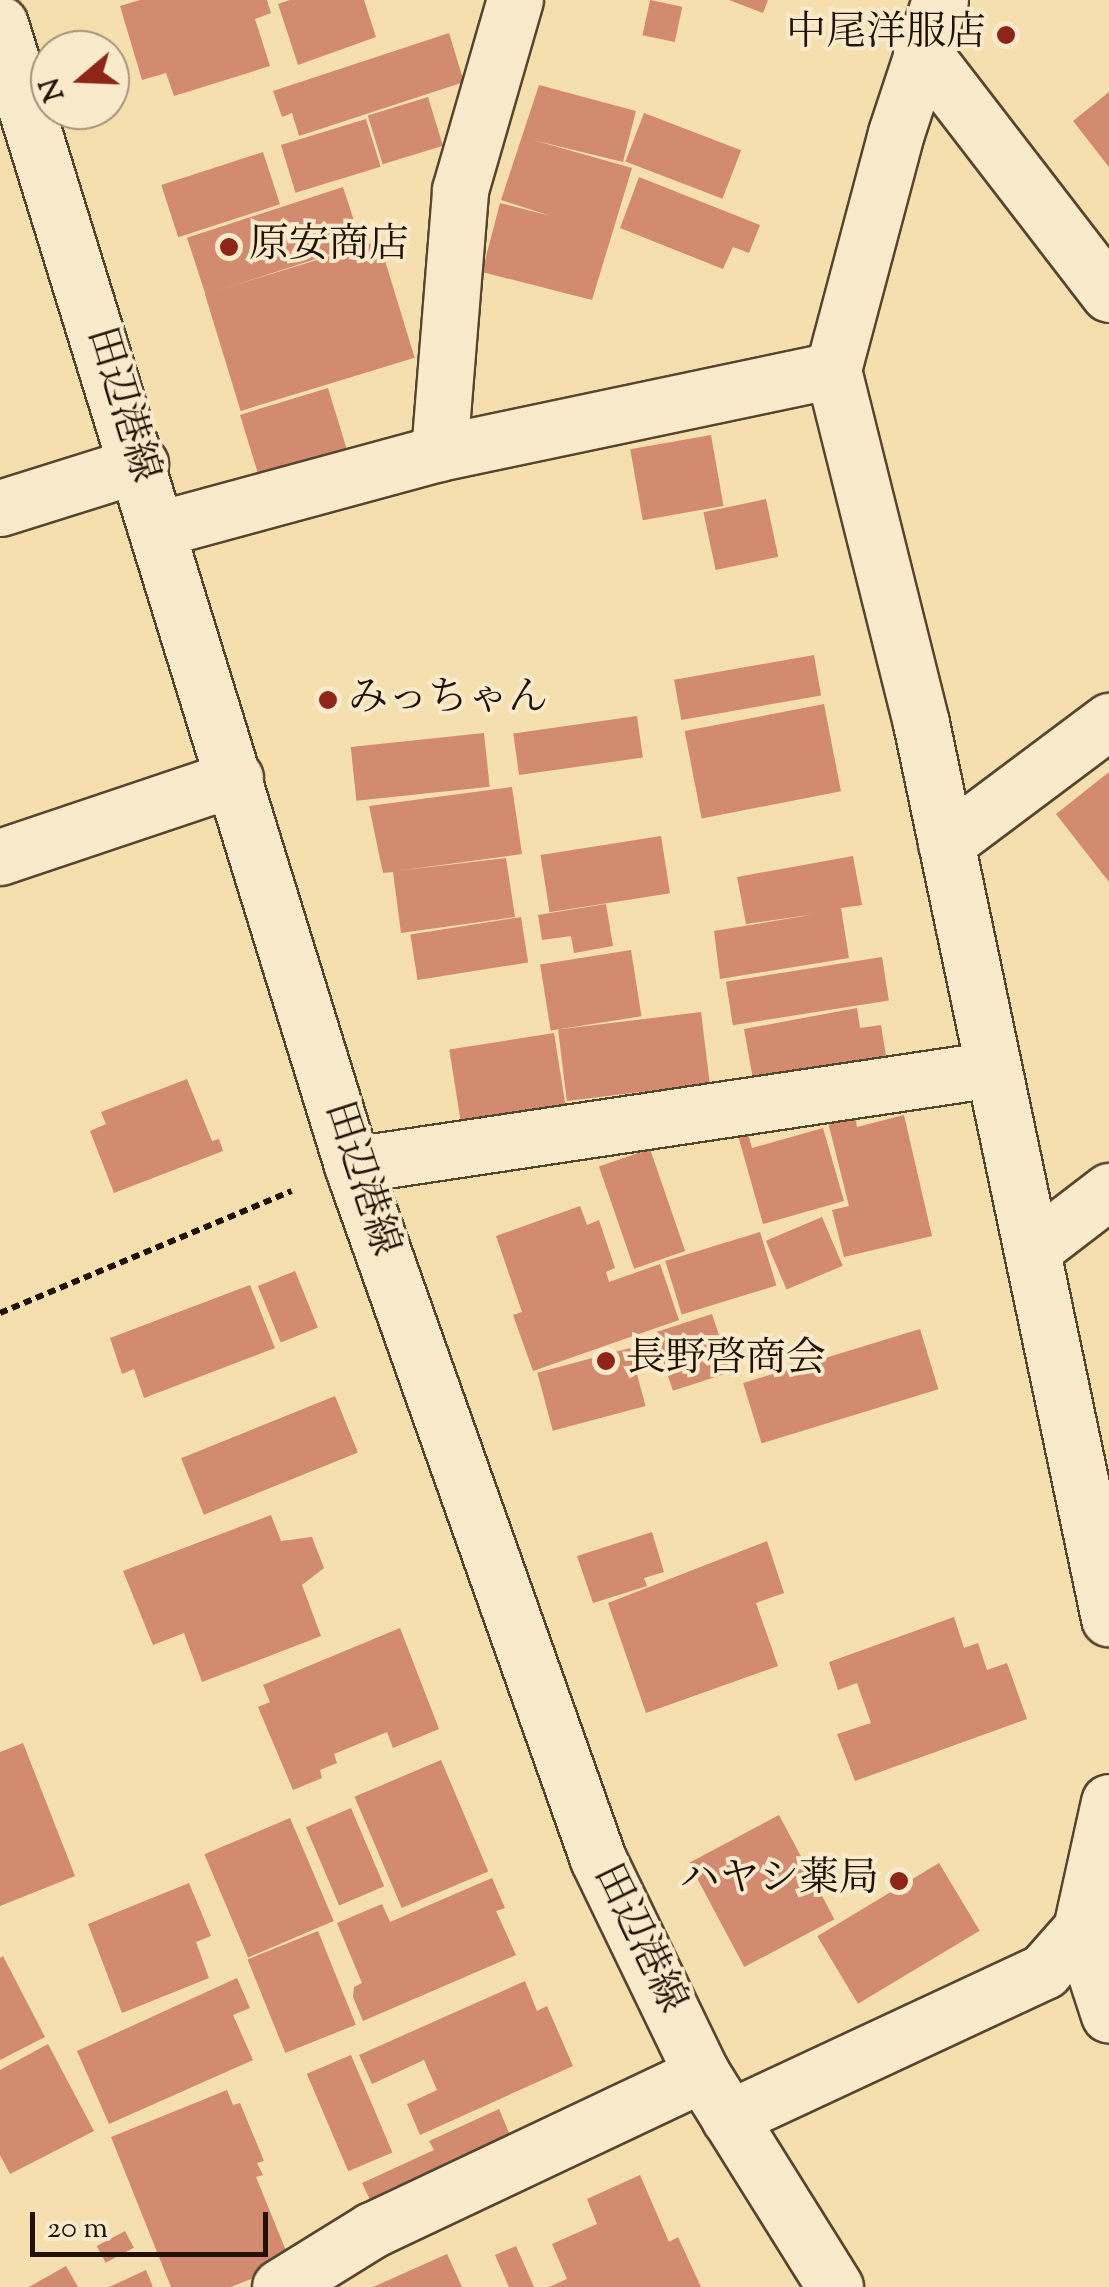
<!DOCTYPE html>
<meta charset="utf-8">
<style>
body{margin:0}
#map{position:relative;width:1109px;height:2287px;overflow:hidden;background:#f5dfaf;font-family:"Sorts Mill Goudy","Noto Serif JP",serif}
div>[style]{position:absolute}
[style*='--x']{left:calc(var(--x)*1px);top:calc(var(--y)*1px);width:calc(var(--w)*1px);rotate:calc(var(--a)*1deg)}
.building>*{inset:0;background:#d38b6f;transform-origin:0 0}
.path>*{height:6px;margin-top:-3px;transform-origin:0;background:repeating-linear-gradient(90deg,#221203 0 8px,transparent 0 13px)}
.roads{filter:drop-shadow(2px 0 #57452e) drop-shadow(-2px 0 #57452e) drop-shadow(0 2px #57452e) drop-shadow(0 -2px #57452e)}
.minor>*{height:55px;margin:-27.5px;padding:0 27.5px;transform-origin:27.5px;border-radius:27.5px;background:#f8eacb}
.tertiary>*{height:55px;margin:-27.5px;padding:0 27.5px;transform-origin:27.5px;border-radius:27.5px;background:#f8eacb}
.secondary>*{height:55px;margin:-27.5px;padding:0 27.5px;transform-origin:27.5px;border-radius:27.5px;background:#f8eacb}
.dots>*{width:28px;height:28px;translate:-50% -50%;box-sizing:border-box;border:5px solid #f8eacb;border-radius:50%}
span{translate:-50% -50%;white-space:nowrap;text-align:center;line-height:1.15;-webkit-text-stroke:8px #f8eacb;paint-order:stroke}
.poi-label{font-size:40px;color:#221203}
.right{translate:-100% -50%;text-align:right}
.left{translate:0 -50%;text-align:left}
.street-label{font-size:40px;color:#221203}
.north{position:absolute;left:30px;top:30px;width:100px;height:100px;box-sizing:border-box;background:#f8eacb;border:2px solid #a2947b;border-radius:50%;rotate:251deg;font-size:28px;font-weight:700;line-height:40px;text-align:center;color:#221203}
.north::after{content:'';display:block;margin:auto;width:35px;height:45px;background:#8f2418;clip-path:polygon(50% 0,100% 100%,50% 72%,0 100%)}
.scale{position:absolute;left:30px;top:2212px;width:238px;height:45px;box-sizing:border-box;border:5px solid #221203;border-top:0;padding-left:12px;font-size:30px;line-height:35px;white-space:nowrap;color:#221203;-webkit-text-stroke:8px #f8eacb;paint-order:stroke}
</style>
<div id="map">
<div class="building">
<i style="clip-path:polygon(140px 0,267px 0,271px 13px,255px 19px,270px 66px,174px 96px,166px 73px,142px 80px,120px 6px)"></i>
<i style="clip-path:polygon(290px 0,364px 0,376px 37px,298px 65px,278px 4px)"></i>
<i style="left:650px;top:0;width:33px;height:36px;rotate:12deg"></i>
<i style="clip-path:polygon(729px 0,768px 0,763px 13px)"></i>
<i style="clip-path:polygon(449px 33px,464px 82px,299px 136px,292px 113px,282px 117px,273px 91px)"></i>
<i style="clip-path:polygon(539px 85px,636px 111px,623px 162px,533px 140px,632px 168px,592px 300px,482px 272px,500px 203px,551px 216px,501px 200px)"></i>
<i style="clip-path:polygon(1109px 92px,1109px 167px,1073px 121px)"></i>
<i style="left:428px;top:97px;width:51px;height:63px;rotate:73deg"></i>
<i style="left:644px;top:113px;width:104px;height:52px;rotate:21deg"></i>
<i style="left:366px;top:119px;width:50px;height:89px;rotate:73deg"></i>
<i style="left:263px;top:152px;width:55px;height:107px;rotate:72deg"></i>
<i style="clip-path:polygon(639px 177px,760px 225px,749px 253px,733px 247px,723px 269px,620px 228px)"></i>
<i style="left:343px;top:187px;width:60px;height:164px;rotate:72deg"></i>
<i style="left:379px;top:241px;width:122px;height:182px;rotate:73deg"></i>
<i style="left:328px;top:388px;width:67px;height:92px;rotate:73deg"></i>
<i style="left:711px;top:435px;width:72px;height:82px;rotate:80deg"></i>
<i style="left:766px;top:499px;width:59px;height:64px;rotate:78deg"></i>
<i style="left:814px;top:655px;width:41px;height:142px;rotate:80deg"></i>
<i style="left:824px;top:704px;width:89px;height:142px;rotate:79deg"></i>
<i style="left:637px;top:716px;width:42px;height:125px;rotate:82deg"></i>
<i style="left:484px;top:733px;width:54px;height:134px;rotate:84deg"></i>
<i style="clip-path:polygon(1109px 772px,1109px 882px,1056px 814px)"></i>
<i style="clip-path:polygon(512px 787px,522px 854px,397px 871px,506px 858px,515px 917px,401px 933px,393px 872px,383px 873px,369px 806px)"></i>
<i style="left:661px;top:836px;width:58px;height:122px;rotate:81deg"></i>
<i style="clip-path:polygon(853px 856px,862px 905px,841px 908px,849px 958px,720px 979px,714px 931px,816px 914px,746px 924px,737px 877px)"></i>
<i style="clip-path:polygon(606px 904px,613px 946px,574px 953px,571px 936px,542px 940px,538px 915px)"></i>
<i style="left:521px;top:917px;width:46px;height:112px;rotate:81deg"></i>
<i style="left:631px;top:950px;width:67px;height:92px;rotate:81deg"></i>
<i style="left:882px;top:957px;width:44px;height:158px;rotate:81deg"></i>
<i style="clip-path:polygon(857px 1008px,860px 1028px,881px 1025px,886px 1056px,753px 1079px,744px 1029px)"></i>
<i style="left:701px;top:1012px;width:72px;height:144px;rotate:83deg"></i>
<i style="left:554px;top:1033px;width:73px;height:106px;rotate:81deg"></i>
<i style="clip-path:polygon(187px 1079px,212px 1141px,219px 1139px,223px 1151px,114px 1193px,90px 1131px,106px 1124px,101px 1112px)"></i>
<i style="clip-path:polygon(855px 1115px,857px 1127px,904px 1115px,932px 1236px,844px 1257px,832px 1210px,849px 1206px,828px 1122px)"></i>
<i style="clip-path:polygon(823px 1128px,844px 1201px,763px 1224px,737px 1132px,747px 1130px,752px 1148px)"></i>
<i style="left:650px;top:1149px;width:108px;height:54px;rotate:71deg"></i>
<i style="clip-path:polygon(580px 1206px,587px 1225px,599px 1220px,615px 1268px,606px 1272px,609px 1282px,660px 1264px,679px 1320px,533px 1371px,513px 1315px,522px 1312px,496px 1236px)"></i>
<i style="left:822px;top:1217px;width:53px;height:61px;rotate:67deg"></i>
<i style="left:760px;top:1232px;width:56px;height:99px;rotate:73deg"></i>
<i style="left:295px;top:1271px;width:61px;height:40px;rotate:68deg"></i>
<i style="clip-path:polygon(250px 1285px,275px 1348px,144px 1398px,134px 1369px,122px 1374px,110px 1338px)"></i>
<i style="left:712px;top:1314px;width:61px;height:61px;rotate:72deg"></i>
<i style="left:920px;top:1329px;width:63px;height:185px;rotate:73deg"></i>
<i style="left:630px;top:1348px;width:60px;height:96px;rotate:75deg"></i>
<i style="left:335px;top:1396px;width:61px;height:166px;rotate:68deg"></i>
<i style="clip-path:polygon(271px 1515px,281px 1541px,312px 1537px,324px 1568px,302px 1585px,321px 1636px,202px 1682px,184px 1633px,153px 1645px,123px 1571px)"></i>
<i style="clip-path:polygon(652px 1532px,664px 1572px,644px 1578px,647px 1586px,593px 1603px,577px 1556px)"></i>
<i style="clip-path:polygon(767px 1541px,784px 1593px,756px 1603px,778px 1666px,646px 1713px,608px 1603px)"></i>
<i style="clip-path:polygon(954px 1617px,964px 1648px,978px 1643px,987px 1670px,1007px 1663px,1027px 1719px,855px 1781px,837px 1734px,871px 1723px,857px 1683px,838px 1690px,829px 1662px)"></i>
<i style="clip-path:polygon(400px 1628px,439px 1729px,393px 1748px,387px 1732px,334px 1754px,337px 1763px,320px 1770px,322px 1778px,293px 1790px,258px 1707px,270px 1702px,263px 1685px)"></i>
<i style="clip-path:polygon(23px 1743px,75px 1876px,0 1906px,0 1752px)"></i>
<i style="left:441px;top:1760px;width:121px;height:94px;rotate:67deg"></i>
<i style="left:351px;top:1808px;width:85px;height:49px;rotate:67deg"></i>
<i style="left:779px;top:1815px;width:118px;height:102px;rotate:62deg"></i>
<i style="left:290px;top:1818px;width:112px;height:93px;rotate:67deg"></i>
<i style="left:939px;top:1863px;width:79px;height:142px;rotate:59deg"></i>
<i style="clip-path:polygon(492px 1878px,505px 1908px,496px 1911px,516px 1955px,363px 2021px,353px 1997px,354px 1987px,362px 1983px,337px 1923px,382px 1904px,390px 1922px)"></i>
<i style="clip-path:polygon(189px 1883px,211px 1936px,196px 1942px,209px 1978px,122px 2013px,88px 1924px)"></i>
<i style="left:318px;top:1931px;width:101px;height:76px;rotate:68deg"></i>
<i style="clip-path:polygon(3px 1956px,45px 2037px,0 2060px,0 1958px)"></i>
<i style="clip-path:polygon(237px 1978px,250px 2008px,233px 2015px,253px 2060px,109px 2124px,77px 2051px)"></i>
<i style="clip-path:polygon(525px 1981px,537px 2011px,547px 2006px,573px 2066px,420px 2135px,407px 2104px,437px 2090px,424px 2060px,372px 2084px,359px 2055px)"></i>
<i style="clip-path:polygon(48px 2044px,94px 2131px,10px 2174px,0 2155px,0 2070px)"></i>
<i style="left:351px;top:2055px;width:106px;height:48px;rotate:67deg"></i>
<i style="clip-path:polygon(227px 2090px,233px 2105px,240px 2103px,264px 2161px,257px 2163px,263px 2175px,256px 2177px,291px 2263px,231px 2287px,171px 2287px,111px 2137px)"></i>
<i style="clip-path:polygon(499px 2109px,513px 2142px,382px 2225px,362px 2183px,434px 2150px,429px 2141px)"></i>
<i style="clip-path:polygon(640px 2175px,669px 2242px,678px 2237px,701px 2287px,549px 2287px,567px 2279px,552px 2244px,597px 2224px,587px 2199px)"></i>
<i style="left:125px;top:2231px;width:19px;height:32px;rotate:62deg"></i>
<i style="clip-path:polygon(516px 2246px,534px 2287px,509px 2287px,495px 2255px)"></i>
<i style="clip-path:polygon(447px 2254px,462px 2287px,373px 2287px)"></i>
<i style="clip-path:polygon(66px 2266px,78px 2287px,29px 2287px)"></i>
<i style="clip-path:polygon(146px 2270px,153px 2287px,109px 2287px)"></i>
</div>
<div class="path">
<i style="--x:0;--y:1313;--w:316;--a:-22.7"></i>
</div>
<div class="roads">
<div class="minor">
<i style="--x:921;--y:50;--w:308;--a:52.4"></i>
<i style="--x:439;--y:453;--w:264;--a:-85.4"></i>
<i style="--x:460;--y:190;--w:198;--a:-73.9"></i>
<i style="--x:159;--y:529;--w:290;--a:-15.2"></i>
<i style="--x:439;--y:453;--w:403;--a:-11.9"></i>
<i style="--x:946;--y:843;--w:204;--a:-36.8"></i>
<i style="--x:0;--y:857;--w:248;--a:-18.6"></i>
<i style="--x:352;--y:1165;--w:648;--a:-8.52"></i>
<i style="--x:1032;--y:1250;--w:97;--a:-37.5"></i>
<i style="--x:1109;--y:1929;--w:28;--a:180"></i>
<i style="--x:1081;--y:1929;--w:90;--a:72"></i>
<i style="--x:280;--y:2287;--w:108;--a:-31.8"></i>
<i style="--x:372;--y:2230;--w:365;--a:-25.3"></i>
</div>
<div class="tertiary">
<i style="--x:940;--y:0;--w:140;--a:108.3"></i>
<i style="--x:896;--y:133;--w:245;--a:104.9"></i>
<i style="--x:833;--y:370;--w:364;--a:76"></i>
<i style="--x:921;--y:723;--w:915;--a:78.14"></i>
<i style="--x:0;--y:508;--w:147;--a:-17.4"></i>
<i style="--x:729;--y:2118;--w:348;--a:-25"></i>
<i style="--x:1044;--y:1971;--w:56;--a:-48.6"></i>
<i style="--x:1081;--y:1929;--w:130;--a:-77.6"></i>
</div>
<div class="secondary">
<i style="--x:0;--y:24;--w:1194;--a:72.85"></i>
<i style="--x:352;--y:1165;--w:736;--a:70.48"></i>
<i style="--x:598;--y:1859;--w:239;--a:64.2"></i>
<i style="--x:702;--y:2074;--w:251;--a:58"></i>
</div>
</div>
<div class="dots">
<i style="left:1006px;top:35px;background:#8f2418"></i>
<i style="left:229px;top:247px;background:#8f2418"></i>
<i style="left:328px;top:700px;background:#8f2418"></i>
<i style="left:606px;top:1361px;background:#8f2418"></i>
<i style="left:899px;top:1881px;background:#8f2418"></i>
</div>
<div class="poi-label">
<span class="right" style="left:986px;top:35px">中尾洋服店</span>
<span class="left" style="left:249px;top:247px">原安商店</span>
<span class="left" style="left:348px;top:700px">みっちゃん</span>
<span class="left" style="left:626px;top:1361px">長野啓商会</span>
<span class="right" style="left:879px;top:1881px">ハヤシ薬局</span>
</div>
<div class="street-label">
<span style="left:121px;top:405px;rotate:73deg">田辺港線</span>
<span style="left:360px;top:1179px;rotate:72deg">田辺港線</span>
<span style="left:638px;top:1939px;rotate:64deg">田辺港線</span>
</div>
<div class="north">N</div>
<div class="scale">20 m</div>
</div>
